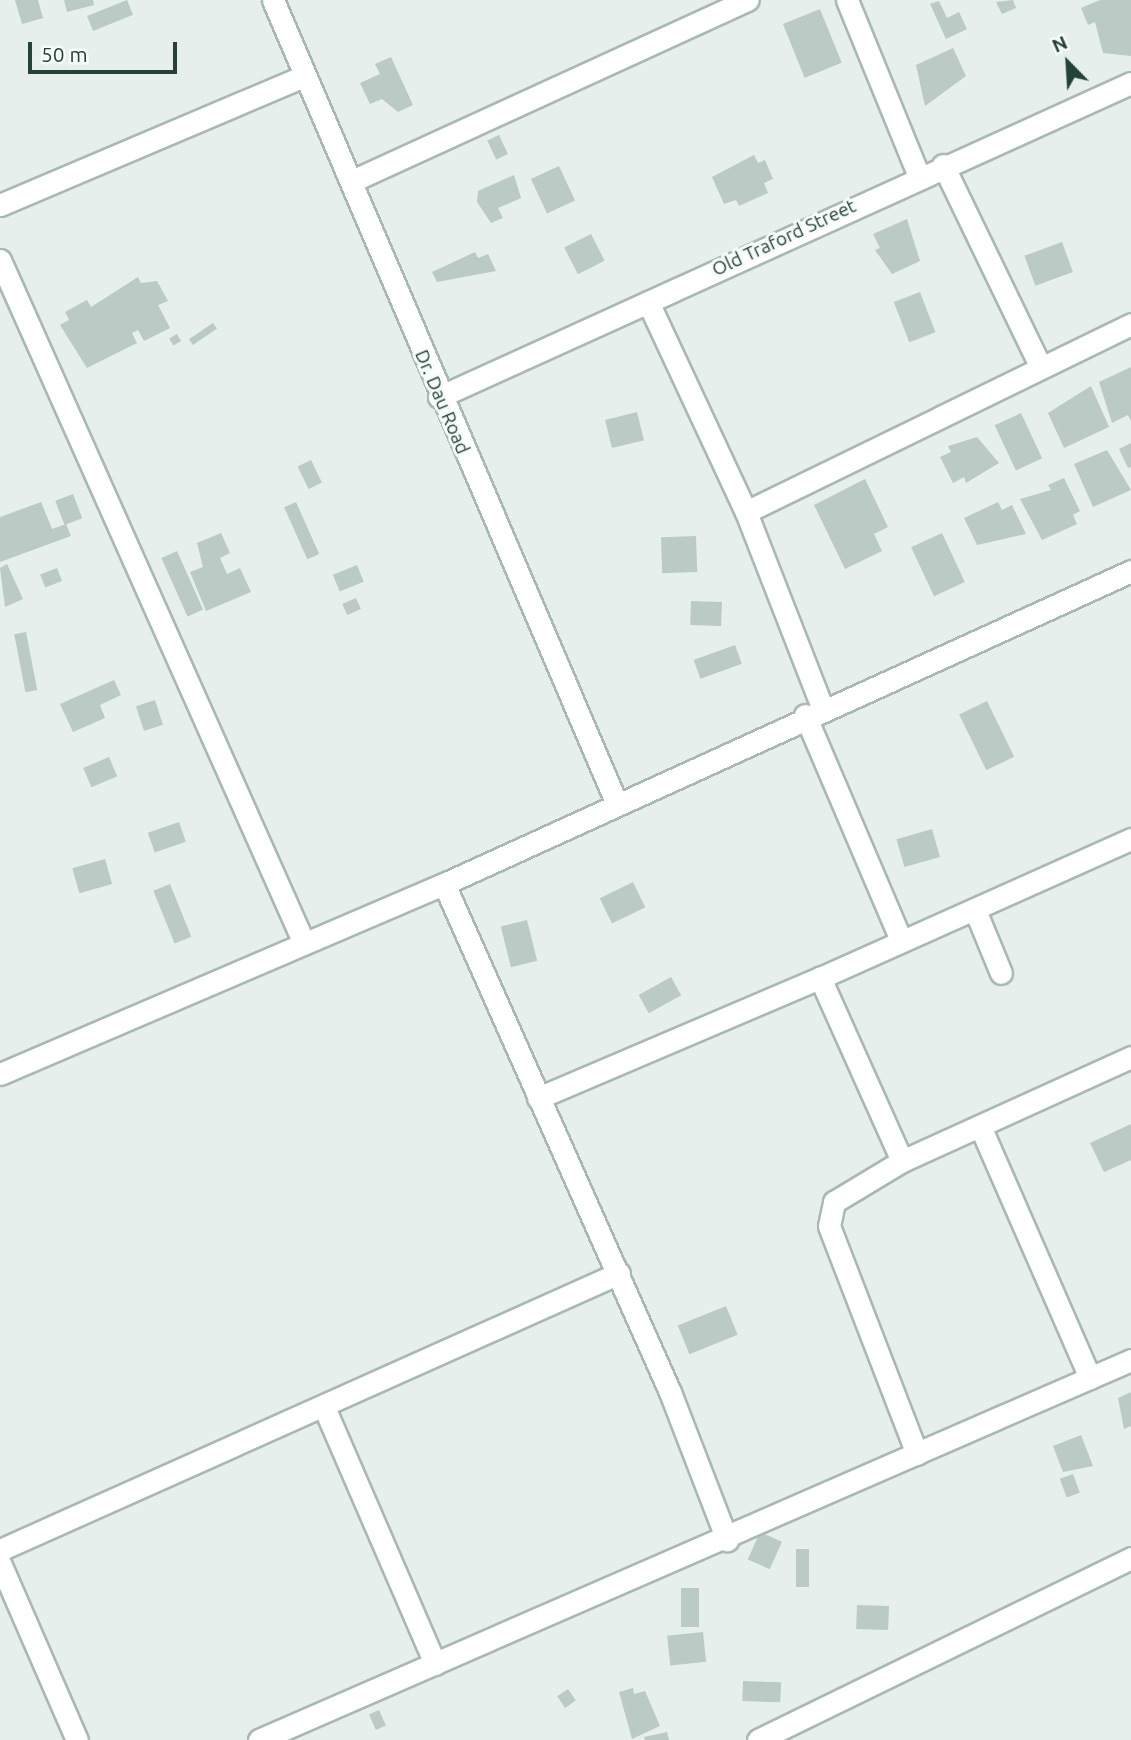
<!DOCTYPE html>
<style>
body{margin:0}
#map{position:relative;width:1131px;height:1740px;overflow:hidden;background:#e6efeb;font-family:Ubuntu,sans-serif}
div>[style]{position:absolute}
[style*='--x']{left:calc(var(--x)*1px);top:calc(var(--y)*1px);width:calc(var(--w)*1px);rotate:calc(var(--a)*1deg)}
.building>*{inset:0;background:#bbcac4;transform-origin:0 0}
.roads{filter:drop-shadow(2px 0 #a8b8b2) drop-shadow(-2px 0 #a8b8b2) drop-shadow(0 2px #a8b8b2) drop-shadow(0 -2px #a8b8b2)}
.minor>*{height:21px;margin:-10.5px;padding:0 10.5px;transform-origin:10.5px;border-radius:10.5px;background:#fff}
span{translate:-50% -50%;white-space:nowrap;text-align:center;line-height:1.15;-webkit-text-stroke:6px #f7fbf9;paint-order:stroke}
.street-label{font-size:19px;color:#24423a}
.north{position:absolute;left:1033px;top:28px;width:70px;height:70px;-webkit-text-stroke:5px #f7fbf9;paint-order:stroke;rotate:336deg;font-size:19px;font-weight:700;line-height:28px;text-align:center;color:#24423a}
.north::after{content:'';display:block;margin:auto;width:24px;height:32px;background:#24423a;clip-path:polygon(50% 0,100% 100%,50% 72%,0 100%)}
.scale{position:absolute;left:28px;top:42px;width:149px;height:32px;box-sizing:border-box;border:4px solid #24423a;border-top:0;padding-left:9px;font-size:21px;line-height:24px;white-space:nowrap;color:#24423a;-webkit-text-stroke:5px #f7fbf9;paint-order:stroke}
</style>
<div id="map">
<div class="building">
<i style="clip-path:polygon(15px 0,38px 0,43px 18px,22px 24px)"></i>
<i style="clip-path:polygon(64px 0,93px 0,94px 5px,67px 12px)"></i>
<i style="left:127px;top:0;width:16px;height:43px;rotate:68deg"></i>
<i style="clip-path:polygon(1013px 0,1016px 8px,1002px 14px,996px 2px)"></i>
<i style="clip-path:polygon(1100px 0,1131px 0,1131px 56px,1103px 53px,1095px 22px,1088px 25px,1081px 8px)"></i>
<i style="clip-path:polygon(939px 1px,947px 18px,959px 12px,967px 29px,946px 39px,930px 4px)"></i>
<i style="left:820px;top:9px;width:58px;height:40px;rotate:68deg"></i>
<i style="clip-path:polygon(953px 48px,966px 76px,925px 106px,916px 65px)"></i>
<i style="clip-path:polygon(391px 57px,413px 105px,398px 112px,382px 99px,370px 104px,360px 83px,380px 74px,375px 64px)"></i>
<i style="left:499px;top:135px;width:21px;height:13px;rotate:65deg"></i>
<i style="clip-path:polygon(754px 155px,758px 163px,765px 160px,773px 179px,764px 183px,768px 193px,739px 206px,736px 200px,724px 204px,712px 177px)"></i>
<i style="left:559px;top:166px;width:38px;height:31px;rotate:65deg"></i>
<i style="clip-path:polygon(514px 175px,521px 198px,498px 208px,503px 218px,491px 223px,477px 202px,478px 191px)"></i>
<i style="clip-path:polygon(907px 219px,920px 261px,892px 274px,875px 250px,880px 248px,873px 234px)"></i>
<i style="left:591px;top:234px;width:30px;height:30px;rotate:63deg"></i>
<i style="left:1062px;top:242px;width:32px;height:40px;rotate:70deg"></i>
<i style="clip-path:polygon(475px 252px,478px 258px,488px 254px,496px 271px,437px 282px,432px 272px)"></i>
<i style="clip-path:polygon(138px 277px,141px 283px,157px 281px,168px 301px,158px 305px,170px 328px,144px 341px,138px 330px,132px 333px,137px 343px,87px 368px,60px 325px,69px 320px,65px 312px,87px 300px,91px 307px)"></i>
<i style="left:920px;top:292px;width:43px;height:28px;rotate:69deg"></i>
<i style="left:213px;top:323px;width:7px;height:29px;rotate:56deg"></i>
<i style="left:177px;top:334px;width:8px;height:9px;rotate:60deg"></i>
<i style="clip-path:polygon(1131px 367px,1131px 421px,1128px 415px,1112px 423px,1099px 382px)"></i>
<i style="clip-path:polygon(1091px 386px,1109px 427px,1064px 448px,1048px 413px)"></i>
<i style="left:637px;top:412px;width:29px;height:33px;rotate:76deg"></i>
<i style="left:1021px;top:413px;width:50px;height:29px;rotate:65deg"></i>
<i style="clip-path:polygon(977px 437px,999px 463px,966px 483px,964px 477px,953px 483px,940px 457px,951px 452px,948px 446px)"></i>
<i style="clip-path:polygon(1131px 443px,1131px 467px,1128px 468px,1119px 449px)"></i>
<i style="clip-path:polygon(1107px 450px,1131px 490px,1093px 507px,1074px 464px)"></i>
<i style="left:311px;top:460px;width:25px;height:15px;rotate:64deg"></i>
<i style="clip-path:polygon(1064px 478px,1080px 511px,1073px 515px,1077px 524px,1042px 540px,1020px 499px,1051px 490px,1048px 485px)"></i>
<i style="clip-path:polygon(865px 479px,888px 527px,874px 534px,882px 551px,845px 569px,814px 505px)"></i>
<i style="left:73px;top:494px;width:26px;height:19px;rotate:69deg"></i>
<i style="clip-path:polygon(41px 502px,52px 529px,66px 524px,71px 536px,0 562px,0 517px)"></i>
<i style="left:296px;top:502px;width:57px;height:13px;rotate:66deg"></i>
<i style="clip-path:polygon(998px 502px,1002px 510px,1012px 505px,1026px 534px,977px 545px,964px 518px)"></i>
<i style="clip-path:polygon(221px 533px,230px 553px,220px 558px,227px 574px,240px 568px,251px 592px,206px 611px,190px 572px,203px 567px,197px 543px)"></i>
<i style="left:942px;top:533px;width:54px;height:34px;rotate:65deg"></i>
<i style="left:696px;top:536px;width:36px;height:35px;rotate:88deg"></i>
<i style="left:177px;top:551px;width:64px;height:17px;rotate:66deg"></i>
<i style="clip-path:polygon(7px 564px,23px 599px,5px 607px,0 568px)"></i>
<i style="left:357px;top:565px;width:18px;height:26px;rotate:68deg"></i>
<i style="left:57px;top:568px;width:14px;height:18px;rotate:69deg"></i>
<i style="left:356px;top:598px;width:12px;height:15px;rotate:66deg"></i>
<i style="left:691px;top:601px;width:31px;height:24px;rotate:2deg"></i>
<i style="left:26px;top:632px;width:59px;height:12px;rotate:79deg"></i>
<i style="left:735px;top:645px;width:20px;height:44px;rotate:70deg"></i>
<i style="clip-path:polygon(114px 680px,121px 695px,100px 705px,105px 718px,73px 732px,60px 704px)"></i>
<i style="left:155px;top:700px;width:26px;height:20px;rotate:72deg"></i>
<i style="left:987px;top:701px;width:62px;height:31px;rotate:64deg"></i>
<i style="left:109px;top:757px;width:21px;height:28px;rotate:67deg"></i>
<i style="left:179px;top:822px;width:21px;height:33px;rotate:71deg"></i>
<i style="left:932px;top:829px;width:29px;height:37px;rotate:74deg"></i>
<i style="left:105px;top:859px;width:26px;height:34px;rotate:74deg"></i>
<i style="left:633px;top:882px;width:28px;height:37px;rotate:64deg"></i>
<i style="left:170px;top:884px;width:57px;height:18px;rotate:68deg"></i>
<i style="left:527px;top:920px;width:42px;height:27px;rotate:76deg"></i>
<i style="left:671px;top:977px;width:21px;height:37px;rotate:61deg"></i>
<i style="clip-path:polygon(1131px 1124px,1131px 1160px,1104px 1172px,1090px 1143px)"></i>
<i style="left:726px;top:1306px;width:31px;height:52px;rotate:68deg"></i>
<i style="clip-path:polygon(1131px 1392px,1131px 1426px,1124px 1429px,1118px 1398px)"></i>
<i style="clip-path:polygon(1081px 1435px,1093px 1466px,1063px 1472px,1053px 1446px)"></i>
<i style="left:1073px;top:1474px;width:20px;height:14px;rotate:70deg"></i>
<i style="left:760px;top:1532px;width:24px;height:30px;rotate:24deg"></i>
<i style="left:796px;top:1549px;width:13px;height:38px"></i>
<i style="left:681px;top:1588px;width:18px;height:39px"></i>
<i style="left:857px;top:1605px;width:32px;height:24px;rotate:2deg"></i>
<i style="left:703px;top:1632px;width:30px;height:36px;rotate:84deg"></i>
<i style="left:743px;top:1681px;width:38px;height:20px;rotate:2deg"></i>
<i style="clip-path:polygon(633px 1688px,634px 1694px,645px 1691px,660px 1726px,632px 1739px,619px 1692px)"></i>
<i style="left:568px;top:1689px;width:14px;height:13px;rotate:56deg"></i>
<i style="left:379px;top:1710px;width:17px;height:11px;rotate:66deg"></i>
<i style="clip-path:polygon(667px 1732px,669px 1740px,645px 1740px,644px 1737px)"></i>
</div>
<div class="roads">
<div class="minor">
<i style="--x:273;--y:0;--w:872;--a:66.84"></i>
<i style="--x:847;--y:0;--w:190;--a:67.8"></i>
<i style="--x:943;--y:165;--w:223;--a:64.2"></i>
<i style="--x:352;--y:181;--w:435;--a:-24.6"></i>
<i style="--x:0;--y:205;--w:330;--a:-23"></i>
<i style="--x:0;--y:260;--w:748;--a:66.01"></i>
<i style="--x:648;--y:302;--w:232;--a:65"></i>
<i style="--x:746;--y:512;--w:209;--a:68.7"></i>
<i style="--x:439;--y:397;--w:760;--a:-24.41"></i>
<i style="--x:746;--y:512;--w:428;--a:-26"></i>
<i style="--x:805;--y:715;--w:245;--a:66.9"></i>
<i style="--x:444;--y:884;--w:556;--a:66.02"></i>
<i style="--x:670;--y:1392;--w:159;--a:68.9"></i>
<i style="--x:975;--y:910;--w:68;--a:67.6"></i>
<i style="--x:0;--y:1074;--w:483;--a:-23.2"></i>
<i style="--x:444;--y:884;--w:755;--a:-24.49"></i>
<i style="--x:538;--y:1098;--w:306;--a:-23.1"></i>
<i style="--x:980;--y:1126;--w:275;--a:66.4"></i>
<i style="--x:902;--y:1161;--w:201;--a:-114.1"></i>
<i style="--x:820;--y:978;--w:341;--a:-24.1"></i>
<i style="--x:324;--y:1407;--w:280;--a:66.6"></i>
<i style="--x:917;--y:1454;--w:244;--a:-111.1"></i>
<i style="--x:829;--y:1226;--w:25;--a:-78"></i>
<i style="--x:834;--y:1202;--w:79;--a:-31.1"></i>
<i style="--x:902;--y:1161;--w:252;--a:-24.4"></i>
<i style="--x:0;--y:1550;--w:678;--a:-24.11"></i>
<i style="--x:0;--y:1563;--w:193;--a:66.5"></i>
<i style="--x:259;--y:1740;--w:951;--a:-23.55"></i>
<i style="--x:758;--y:1740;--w:415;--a:-26"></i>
</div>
</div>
<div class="street-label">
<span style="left:784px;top:238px;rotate:-25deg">Old Traford Street</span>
<span style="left:442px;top:402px;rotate:67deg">Dr. Dau Road</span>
</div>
<div class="north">N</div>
<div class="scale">50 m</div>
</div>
